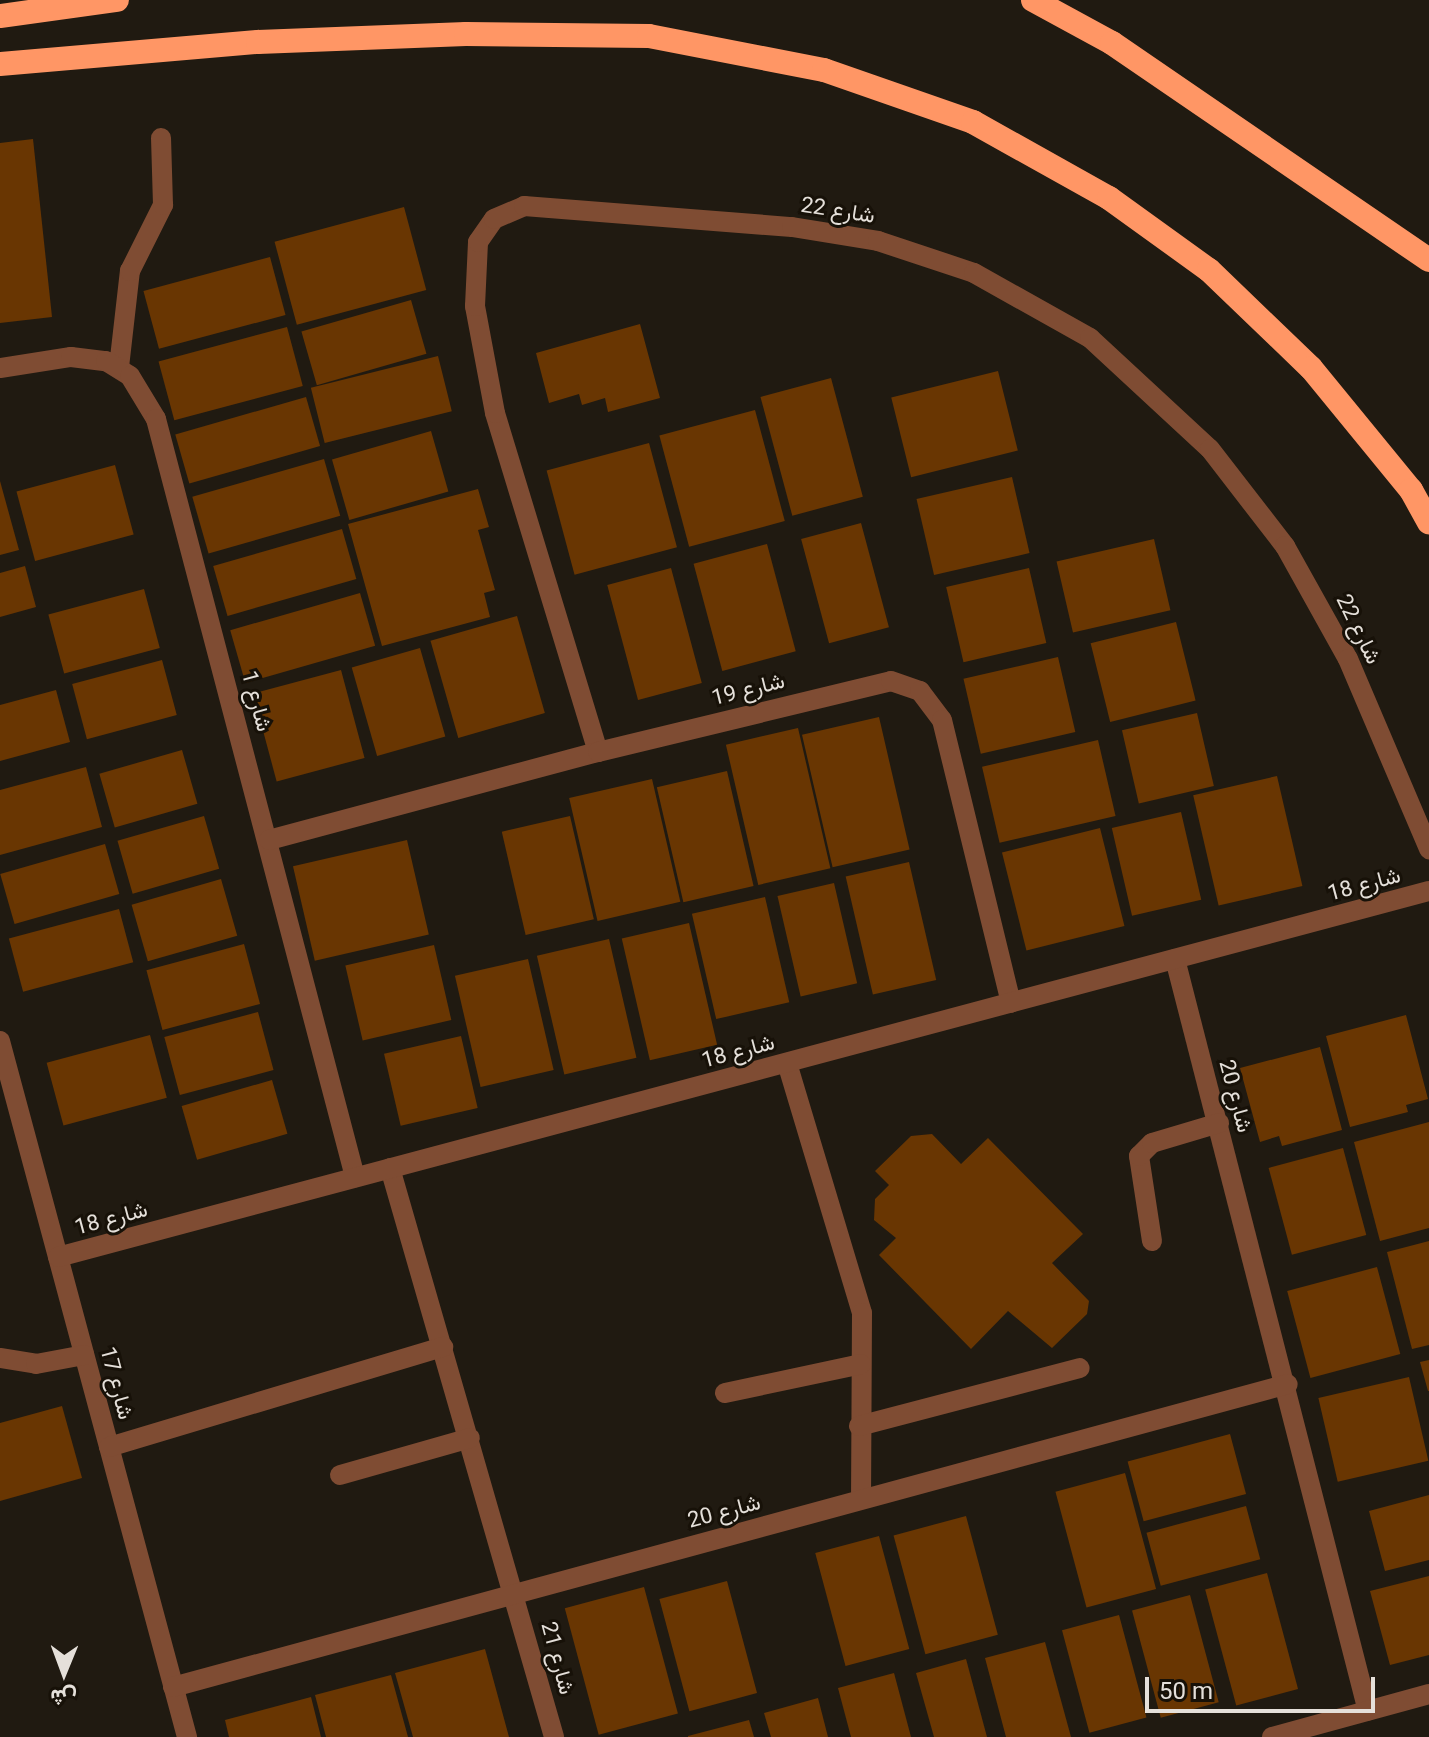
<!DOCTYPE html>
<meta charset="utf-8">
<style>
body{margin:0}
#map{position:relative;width:1429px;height:1737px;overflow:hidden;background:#201a11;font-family:Roboto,Vazirmatn,sans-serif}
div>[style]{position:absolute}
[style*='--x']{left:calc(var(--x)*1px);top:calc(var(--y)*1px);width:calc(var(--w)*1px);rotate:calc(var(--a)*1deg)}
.building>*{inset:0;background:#693602;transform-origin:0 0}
.minor>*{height:20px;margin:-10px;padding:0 10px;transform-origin:10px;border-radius:10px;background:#7f4c33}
.highway>*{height:24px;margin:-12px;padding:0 12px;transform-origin:12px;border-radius:12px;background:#ff9665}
span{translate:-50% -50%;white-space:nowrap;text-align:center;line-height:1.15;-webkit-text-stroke:6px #171108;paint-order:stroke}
.street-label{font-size:22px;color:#e5e0da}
.north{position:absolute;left:24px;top:1633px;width:80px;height:80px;-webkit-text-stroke:6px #171108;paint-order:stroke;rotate:181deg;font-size:22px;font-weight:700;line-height:32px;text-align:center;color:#e5e0da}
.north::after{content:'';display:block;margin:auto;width:28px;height:36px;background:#e5e0da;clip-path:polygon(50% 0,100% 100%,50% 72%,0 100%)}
.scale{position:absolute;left:1145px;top:1677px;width:230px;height:36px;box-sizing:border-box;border:4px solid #e5e0da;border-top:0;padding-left:10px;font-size:24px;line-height:28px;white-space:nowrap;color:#e5e0da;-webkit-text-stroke:6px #171108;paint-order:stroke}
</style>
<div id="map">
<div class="building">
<i style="clip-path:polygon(33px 139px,52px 317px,0 323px,0 143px)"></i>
<i style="left:404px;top:207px;width:86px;height:134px;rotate:75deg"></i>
<i style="left:270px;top:257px;width:60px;height:131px;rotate:75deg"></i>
<i style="left:411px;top:300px;width:56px;height:114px;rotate:74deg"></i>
<i style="clip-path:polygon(640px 324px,660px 398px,608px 412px,605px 398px,582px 405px,579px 394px,549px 403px,536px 353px)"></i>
<i style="left:287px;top:327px;width:61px;height:133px;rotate:75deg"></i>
<i style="left:438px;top:356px;width:57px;height:131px;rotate:76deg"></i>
<i style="left:998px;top:371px;width:82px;height:110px;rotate:76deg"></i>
<i style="left:831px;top:378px;width:123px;height:73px;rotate:75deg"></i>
<i style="left:306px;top:397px;width:51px;height:136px;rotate:74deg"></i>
<i style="left:755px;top:410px;width:115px;height:99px;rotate:75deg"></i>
<i style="left:431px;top:431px;width:63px;height:103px;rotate:74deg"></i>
<i style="left:649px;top:443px;width:108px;height:106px;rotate:75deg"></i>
<i style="left:324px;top:459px;width:59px;height:137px;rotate:74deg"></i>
<i style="left:115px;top:465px;width:72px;height:102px;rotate:75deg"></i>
<i style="left:1012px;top:477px;width:78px;height:98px;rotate:77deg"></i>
<i style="clip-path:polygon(0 481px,19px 550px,0 555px)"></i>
<i style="clip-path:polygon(478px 489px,489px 527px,478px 530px,495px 590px,484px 593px,490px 617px,382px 646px,348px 524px)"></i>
<i style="left:861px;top:523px;width:108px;height:62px;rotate:75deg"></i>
<i style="left:342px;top:529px;width:52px;height:134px;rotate:74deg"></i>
<i style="left:1154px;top:539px;width:73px;height:100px;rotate:77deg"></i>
<i style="left:767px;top:544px;width:111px;height:76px;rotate:75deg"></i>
<i style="clip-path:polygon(25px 566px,36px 607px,0 617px,0 573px)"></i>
<i style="left:671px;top:568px;width:119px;height:66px;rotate:75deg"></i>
<i style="left:1029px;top:568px;width:77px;height:85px;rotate:77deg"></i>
<i style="left:144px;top:589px;width:61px;height:99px;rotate:75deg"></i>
<i style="left:360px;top:593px;width:55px;height:135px;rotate:74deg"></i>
<i style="left:517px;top:616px;width:101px;height:90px;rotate:74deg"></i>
<i style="left:1176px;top:622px;width:81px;height:88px;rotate:76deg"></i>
<i style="left:420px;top:648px;width:92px;height:71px;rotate:74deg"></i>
<i style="left:1058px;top:657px;width:77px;height:97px;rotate:77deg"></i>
<i style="left:162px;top:660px;width:57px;height:93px;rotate:75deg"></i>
<i style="left:341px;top:670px;width:91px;height:91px;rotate:75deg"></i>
<i style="clip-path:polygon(56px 690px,70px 742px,0 761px,0 705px)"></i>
<i style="left:1197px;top:713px;width:75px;height:77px;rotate:77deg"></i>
<i style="left:879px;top:717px;width:136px;height:79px;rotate:77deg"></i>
<i style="left:798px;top:728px;width:144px;height:74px;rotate:77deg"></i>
<i style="left:1098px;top:740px;width:78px;height:119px;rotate:77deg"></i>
<i style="left:182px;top:750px;width:56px;height:86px;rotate:74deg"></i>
<i style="clip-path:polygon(86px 767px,102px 827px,0 855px,0 790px)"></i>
<i style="left:727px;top:771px;width:118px;height:72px;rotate:77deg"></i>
<i style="left:1277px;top:776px;width:113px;height:86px;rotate:77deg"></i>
<i style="left:652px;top:779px;width:126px;height:85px;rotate:77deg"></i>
<i style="left:1181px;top:812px;width:90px;height:71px;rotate:77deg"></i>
<i style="left:204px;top:816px;width:55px;height:90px;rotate:74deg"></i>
<i style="left:570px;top:816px;width:106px;height:70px;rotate:77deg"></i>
<i style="left:1100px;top:828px;width:101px;height:101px;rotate:76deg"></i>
<i style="left:407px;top:840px;width:97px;height:117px;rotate:77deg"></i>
<i style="left:105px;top:844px;width:52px;height:109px;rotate:74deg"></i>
<i style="left:909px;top:862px;width:121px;height:65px;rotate:77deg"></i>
<i style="left:221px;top:879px;width:59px;height:93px;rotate:74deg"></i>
<i style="left:834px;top:883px;width:103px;height:58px;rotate:77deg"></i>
<i style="left:765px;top:897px;width:108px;height:75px;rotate:77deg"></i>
<i style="left:119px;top:909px;width:55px;height:114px;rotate:75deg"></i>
<i style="left:689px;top:923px;width:125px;height:69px;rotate:77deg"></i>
<i style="left:609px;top:939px;width:122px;height:74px;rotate:77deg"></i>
<i style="left:244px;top:944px;width:62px;height:101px;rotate:75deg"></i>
<i style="left:434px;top:945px;width:77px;height:91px;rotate:77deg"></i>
<i style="left:528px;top:959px;width:114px;height:75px;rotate:77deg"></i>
<i style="left:258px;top:1012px;width:60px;height:97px;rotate:75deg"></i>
<i style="clip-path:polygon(1406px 1015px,1428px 1099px,1406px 1105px,1408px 1112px,1350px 1127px,1326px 1036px)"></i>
<i style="left:150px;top:1035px;width:65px;height:107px;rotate:75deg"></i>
<i style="left:461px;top:1036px;width:74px;height:79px;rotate:77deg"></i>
<i style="clip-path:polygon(1320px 1047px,1342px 1130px,1282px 1146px,1279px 1136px,1260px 1142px,1240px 1068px)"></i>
<i style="left:272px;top:1080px;width:56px;height:94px;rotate:74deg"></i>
<i style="clip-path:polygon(1429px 1122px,1429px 1228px,1380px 1241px,1354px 1142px)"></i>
<i style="clip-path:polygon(932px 1134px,961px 1164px,988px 1138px,1083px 1234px,1052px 1263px,1089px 1301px,1087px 1314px,1052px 1348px,1008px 1311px,971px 1349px,879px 1255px,896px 1238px,874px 1220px,875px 1199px,889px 1185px,875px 1171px,911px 1136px)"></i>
<i style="left:1343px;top:1148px;width:90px;height:77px;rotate:75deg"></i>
<i style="clip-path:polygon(1429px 1241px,1429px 1345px,1412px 1349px,1387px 1252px)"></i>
<i style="left:1377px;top:1267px;width:90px;height:93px;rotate:75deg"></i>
<i style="clip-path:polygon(1429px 1360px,1429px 1391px,1428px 1391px,1420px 1362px)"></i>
<i style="left:1409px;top:1377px;width:86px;height:93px;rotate:77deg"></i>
<i style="clip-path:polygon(62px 1406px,82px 1478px,0 1501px,0 1423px)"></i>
<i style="left:1230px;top:1434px;width:62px;height:106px;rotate:75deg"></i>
<i style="left:1125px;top:1473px;width:120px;height:72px;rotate:75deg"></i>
<i style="clip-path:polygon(1429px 1495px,1429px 1560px,1385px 1571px,1369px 1511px)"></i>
<i style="left:1246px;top:1506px;width:55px;height:103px;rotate:75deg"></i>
<i style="left:966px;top:1516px;width:123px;height:75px;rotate:75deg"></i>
<i style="left:879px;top:1536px;width:117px;height:66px;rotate:75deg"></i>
<i style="left:1267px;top:1573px;width:120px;height:64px;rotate:75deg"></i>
<i style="clip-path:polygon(1429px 1576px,1429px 1655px,1390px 1665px,1370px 1591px)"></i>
<i style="left:727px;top:1581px;width:116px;height:70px;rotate:75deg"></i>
<i style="left:644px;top:1587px;width:131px;height:82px;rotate:75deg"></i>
<i style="left:1190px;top:1595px;width:111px;height:60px;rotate:75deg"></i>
<i style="left:1119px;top:1615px;width:106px;height:59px;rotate:75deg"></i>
<i style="clip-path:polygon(1045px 1642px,1071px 1737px,1006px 1737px,985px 1658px)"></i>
<i style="clip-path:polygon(485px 1649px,509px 1737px,413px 1737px,395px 1673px)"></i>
<i style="clip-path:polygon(966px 1659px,987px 1737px,934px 1737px,916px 1673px)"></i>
<i style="clip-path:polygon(894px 1673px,911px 1737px,851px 1737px,838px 1688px)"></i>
<i style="clip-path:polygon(391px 1675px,408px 1737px,326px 1737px,315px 1695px)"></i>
<i style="clip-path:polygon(311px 1697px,321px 1737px,229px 1737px,225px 1720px)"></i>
<i style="clip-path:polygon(818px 1698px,828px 1737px,771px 1737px,764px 1713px)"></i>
<i style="clip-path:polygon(749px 1720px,754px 1737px,688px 1737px,688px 1736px)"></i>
</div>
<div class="minor">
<i style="--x:119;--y:367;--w:97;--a:-83.5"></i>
<i style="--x:130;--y:271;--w:74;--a:-63.4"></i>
<i style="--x:163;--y:205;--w:67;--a:-91.7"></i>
<i style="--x:0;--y:368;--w:72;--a:-8.8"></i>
<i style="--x:71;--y:357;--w:35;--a:7"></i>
<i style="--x:106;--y:361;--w:28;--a:32"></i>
<i style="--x:130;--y:376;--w:50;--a:58.8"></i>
<i style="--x:156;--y:419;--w:784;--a:75.29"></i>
<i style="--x:598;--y:752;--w:354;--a:-106.9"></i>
<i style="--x:495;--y:413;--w:109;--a:-100.6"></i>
<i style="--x:475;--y:306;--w:64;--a:-87.3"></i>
<i style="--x:478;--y:242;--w:28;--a:-55"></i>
<i style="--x:494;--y:219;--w:33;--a:-23"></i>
<i style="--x:524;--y:206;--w:269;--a:4.5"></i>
<i style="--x:792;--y:227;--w:87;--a:9.2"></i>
<i style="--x:878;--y:241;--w:101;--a:18.4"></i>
<i style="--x:974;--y:273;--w:133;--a:29.3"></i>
<i style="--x:1090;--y:338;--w:163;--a:42.8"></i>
<i style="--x:1210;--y:449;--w:123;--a:52.3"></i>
<i style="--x:1285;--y:546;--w:129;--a:60.9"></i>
<i style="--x:1348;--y:659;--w:207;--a:66.9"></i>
<i style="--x:269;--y:840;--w:341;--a:-15"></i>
<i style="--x:598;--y:752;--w:301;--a:-13.6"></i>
<i style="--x:891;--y:681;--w:31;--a:19"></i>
<i style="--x:920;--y:691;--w:36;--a:53"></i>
<i style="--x:942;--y:720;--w:291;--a:76.3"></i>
<i style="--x:1175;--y:959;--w:776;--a:75.61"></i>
<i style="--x:0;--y:1041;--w:721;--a:74.96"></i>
<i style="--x:787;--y:1063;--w:261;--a:73.3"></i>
<i style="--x:862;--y:1313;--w:186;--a:90.3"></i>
<i style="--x:390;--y:1168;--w:592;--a:73.92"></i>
<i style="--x:1152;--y:1241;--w:86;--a:-98.7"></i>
<i style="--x:1139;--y:1156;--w:18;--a:-45"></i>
<i style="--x:1152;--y:1143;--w:70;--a:-16.6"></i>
<i style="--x:58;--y:1257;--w:1419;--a:-14.95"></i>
<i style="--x:0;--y:1358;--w:36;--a:9"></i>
<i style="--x:36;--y:1364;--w:49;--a:-10.6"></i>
<i style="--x:725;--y:1393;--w:139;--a:-12"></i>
<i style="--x:859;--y:1426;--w:228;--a:-14.7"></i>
<i style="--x:109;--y:1447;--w:349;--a:-16.7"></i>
<i style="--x:340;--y:1475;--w:135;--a:-15.9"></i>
<i style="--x:173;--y:1687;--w:1155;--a:-15.2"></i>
<i style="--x:1272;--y:1737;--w:163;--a:-15.3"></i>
</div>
<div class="highway">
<i style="--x:1033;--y:0;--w:90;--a:28.6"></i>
<i style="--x:1112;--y:43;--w:384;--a:34.4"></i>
<i style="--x:0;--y:16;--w:118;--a:-7.8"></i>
<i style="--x:0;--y:64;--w:259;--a:-4.9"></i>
<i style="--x:258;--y:42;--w:208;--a:-2.2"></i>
<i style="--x:466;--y:34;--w:183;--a:0.6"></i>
<i style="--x:649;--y:36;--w:178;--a:11"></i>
<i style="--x:824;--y:70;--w:158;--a:19.2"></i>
<i style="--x:973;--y:122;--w:156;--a:29.2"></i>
<i style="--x:1109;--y:198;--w:123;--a:35.8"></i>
<i style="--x:1209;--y:270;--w:141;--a:43.9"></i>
<i style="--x:1311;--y:368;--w:158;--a:50.7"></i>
<i style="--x:1411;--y:490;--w:37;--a:61"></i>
</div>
<div class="street-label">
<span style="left:838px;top:210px;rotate:9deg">شارع 22</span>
<span style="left:1359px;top:629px;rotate:64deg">شارع 22</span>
<span style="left:748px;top:689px;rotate:-14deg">شارع 19</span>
<span style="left:257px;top:701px;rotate:75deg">شارع 1</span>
<span style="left:1364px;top:884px;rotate:-15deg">شارع 18</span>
<span style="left:738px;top:1051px;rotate:-15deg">شارع 18</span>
<span style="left:1236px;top:1096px;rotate:75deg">شارع 20</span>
<span style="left:111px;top:1218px;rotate:-15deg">شارع 18</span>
<span style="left:117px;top:1383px;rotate:75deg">شارع 17</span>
<span style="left:724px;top:1511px;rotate:-15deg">شارع 20</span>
<span style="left:558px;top:1658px;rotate:75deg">شارع 21</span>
</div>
<div class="north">ش</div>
<div class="scale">50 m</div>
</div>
